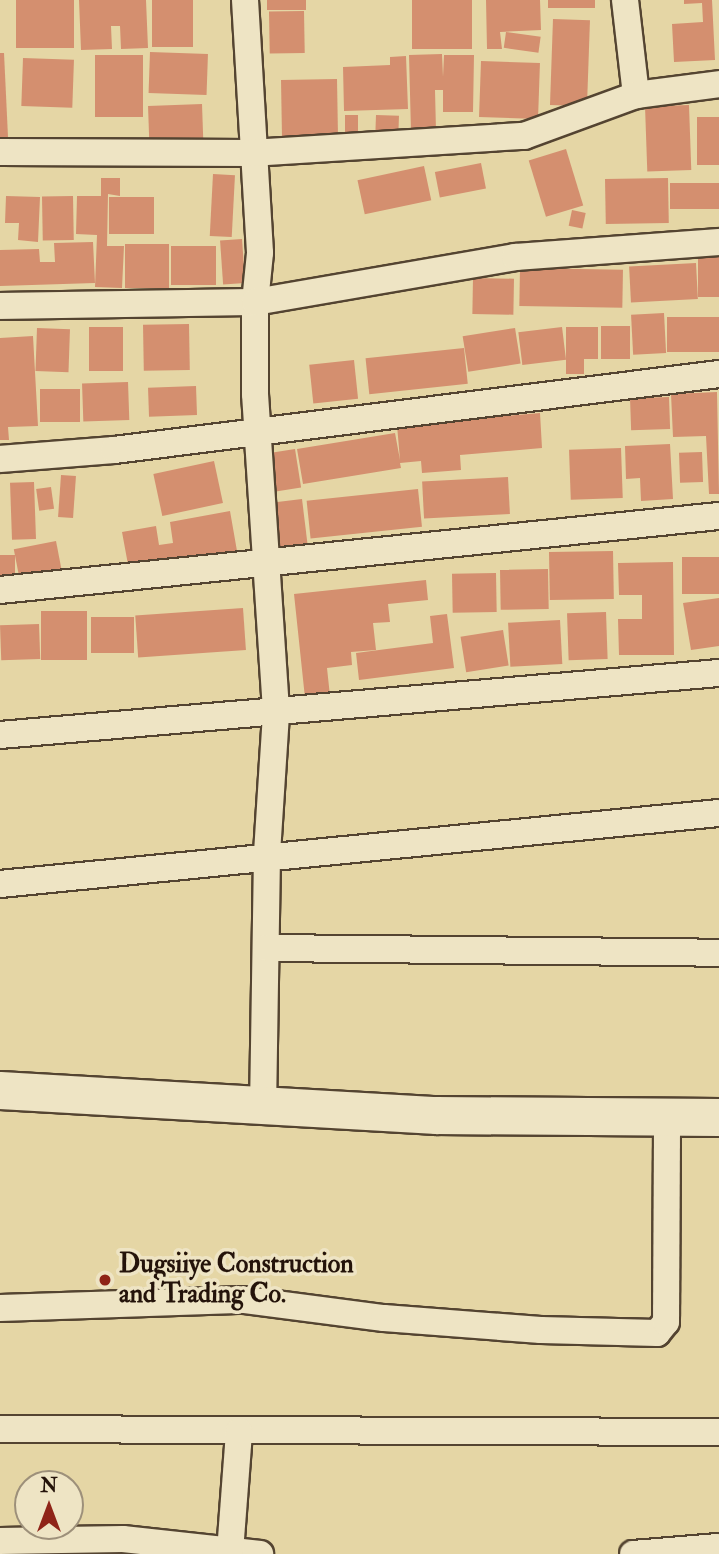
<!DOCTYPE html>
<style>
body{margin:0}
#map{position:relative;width:719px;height:1554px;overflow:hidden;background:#e5d6a5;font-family:"IM FELL Double Pica",serif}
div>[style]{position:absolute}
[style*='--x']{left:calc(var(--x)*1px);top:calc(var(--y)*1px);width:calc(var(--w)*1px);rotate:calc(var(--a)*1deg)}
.building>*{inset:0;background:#d48f6f;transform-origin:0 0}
.roads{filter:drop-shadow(2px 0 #544431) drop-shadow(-2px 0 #544431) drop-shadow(0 2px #544431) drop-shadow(0 -2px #544431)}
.street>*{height:26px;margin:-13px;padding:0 13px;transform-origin:13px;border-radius:13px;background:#eee4c4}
.secondary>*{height:37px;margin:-18.5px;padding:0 18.5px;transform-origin:18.5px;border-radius:18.5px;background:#eee4c4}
.dots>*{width:19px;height:19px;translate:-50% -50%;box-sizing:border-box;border:4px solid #eee4c4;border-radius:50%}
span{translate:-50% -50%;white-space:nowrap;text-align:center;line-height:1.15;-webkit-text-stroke:7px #eee4c4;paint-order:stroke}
.poi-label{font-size:26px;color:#24130a;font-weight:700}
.left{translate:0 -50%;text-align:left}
.north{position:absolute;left:14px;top:1470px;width:70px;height:70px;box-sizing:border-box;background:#eee4c4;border:2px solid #9d907a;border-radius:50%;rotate:0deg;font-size:19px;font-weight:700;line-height:28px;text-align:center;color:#24130a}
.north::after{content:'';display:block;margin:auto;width:24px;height:32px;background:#8f2418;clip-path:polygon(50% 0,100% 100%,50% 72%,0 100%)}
</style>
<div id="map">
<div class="building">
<i style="left:16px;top:0;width:58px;height:48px"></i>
<i style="clip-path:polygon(79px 0,146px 0,148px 48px,121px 49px,120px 26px,111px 26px,112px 49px,81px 50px)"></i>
<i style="left:152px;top:0;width:41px;height:47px"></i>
<i style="left:267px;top:0;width:39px;height:10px"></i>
<i style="left:412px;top:0;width:60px;height:49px"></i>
<i style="clip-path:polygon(486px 0,540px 0,541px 30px,500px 32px,502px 49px,487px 49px)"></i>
<i style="left:548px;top:0;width:47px;height:8px"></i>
<i style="clip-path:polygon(684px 0,712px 0,715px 60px,674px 62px,672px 24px,703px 22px,702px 3px,684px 4px)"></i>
<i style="left:304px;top:11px;width:42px;height:35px;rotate:89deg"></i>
<i style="left:553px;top:19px;width:37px;height:86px;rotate:2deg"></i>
<i style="left:506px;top:32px;width:35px;height:16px;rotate:8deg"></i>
<i style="left:150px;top:52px;width:58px;height:41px;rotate:2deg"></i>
<i style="clip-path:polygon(0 53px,4px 53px,8px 137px,0 137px)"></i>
<i style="clip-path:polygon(442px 54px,443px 77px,444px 55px,474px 55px,473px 112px,443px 112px,443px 90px,435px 90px,436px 131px,411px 132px,409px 55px)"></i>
<i style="left:143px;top:55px;width:62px;height:48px;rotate:90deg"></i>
<i style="clip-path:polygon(406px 56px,408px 109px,344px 111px,343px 67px,390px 65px,390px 57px)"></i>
<i style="left:23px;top:58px;width:51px;height:48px;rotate:2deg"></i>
<i style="left:481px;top:61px;width:59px;height:56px;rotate:2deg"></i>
<i style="left:337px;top:79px;width:58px;height:56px;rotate:89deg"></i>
<i style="left:202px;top:104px;width:37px;height:54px;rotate:88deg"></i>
<i style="left:689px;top:105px;width:65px;height:44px;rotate:88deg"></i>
<i style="left:345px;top:115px;width:13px;height:28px"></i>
<i style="left:376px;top:115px;width:23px;height:27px;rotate:2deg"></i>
<i style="left:719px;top:117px;width:48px;height:22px;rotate:90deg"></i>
<i style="left:566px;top:149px;width:59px;height:39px;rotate:73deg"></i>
<i style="left:481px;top:163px;width:26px;height:47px;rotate:79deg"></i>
<i style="left:424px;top:166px;width:35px;height:68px;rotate:78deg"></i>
<i style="left:213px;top:174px;width:22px;height:62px;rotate:3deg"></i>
<i style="clip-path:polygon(101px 178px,120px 178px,120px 196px,108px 194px,107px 246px,124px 246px,122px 288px,95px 287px,97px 235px,76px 234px,77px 196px,101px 196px)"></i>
<i style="left:668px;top:178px;width:45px;height:63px;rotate:89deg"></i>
<i style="left:719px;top:183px;width:26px;height:49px;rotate:90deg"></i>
<i style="clip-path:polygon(6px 196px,40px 197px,38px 242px,18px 240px,19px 223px,5px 223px)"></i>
<i style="left:73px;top:196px;width:44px;height:31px;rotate:89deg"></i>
<i style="left:154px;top:197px;width:37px;height:45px;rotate:90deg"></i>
<i style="left:572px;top:210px;width:14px;height:16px;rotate:12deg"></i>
<i style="left:242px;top:239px;width:44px;height:22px;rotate:86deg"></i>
<i style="clip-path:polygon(93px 242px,95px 283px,0 286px,0 250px,39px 249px,40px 262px,55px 262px,54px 243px)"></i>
<i style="left:125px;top:244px;width:44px;height:44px"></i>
<i style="left:171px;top:246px;width:45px;height:39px"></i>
<i style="left:719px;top:254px;width:43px;height:21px;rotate:90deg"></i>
<i style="left:696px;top:263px;width:36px;height:67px;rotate:87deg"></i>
<i style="left:520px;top:268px;width:103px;height:38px;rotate:1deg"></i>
<i style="left:473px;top:278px;width:41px;height:36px;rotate:1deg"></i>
<i style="left:664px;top:313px;width:40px;height:33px;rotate:87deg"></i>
<i style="left:719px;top:317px;width:35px;height:52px;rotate:90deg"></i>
<i style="left:189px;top:324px;width:46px;height:46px;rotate:89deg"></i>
<i style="left:630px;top:326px;width:33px;height:29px;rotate:90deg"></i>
<i style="left:89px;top:327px;width:34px;height:44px"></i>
<i style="left:562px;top:327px;width:33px;height:44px;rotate:83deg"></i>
<i style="clip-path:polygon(566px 327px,598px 327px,598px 359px,584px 359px,584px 374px,566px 374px)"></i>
<i style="left:37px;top:328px;width:33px;height:43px;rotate:2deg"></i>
<i style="left:515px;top:328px;width:36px;height:53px;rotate:81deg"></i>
<i style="clip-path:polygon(33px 336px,38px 426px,8px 427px,9px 440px,0 440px,0 338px)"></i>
<i style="left:464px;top:348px;width:36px;height:99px;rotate:84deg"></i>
<i style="left:354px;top:360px;width:39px;height:45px;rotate:84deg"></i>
<i style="left:128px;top:382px;width:38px;height:46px;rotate:88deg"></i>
<i style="left:196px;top:386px;width:29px;height:48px;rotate:88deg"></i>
<i style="left:80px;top:389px;width:33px;height:40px;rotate:90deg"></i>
<i style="clip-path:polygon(717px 392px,719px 494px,709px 494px,706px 436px,673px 437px,671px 394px)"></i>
<i style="left:669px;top:397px;width:32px;height:39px;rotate:88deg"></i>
<i style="clip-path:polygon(540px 413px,542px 448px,460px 455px,461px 470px,422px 473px,421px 461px,400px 463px,401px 468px,303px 484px,297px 449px,395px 433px,400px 460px,397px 425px)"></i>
<i style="clip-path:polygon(670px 444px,673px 499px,641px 501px,640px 478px,626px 479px,625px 446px)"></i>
<i style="left:621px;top:448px;width:50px;height:52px;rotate:88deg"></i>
<i style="left:295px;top:449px;width:39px;height:32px;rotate:81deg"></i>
<i style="left:702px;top:452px;width:30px;height:23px;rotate:88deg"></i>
<i style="left:214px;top:461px;width:43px;height:62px;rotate:78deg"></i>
<i style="left:61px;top:475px;width:15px;height:42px;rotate:4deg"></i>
<i style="left:508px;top:477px;width:37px;height:86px;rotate:87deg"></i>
<i style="left:34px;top:482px;width:57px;height:24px;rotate:88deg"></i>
<i style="left:51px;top:487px;width:22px;height:15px;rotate:82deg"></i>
<i style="left:418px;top:489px;width:38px;height:112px;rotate:84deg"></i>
<i style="left:302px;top:499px;width:48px;height:31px;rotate:83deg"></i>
<i style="clip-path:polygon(230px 511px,237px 551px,129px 570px,122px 532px,156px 526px,159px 545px,173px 543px,170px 522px)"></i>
<i style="left:56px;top:541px;width:33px;height:43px;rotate:79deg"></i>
<i style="left:613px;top:551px;width:48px;height:64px;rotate:89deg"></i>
<i style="left:0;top:555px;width:15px;height:30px"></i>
<i style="left:719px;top:557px;width:37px;height:37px;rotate:90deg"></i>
<i style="clip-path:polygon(673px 562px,674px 655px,619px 655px,618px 619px,642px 619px,642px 595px,619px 595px,618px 563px)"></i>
<i style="left:548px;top:569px;width:40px;height:48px;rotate:89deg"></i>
<i style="left:496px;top:573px;width:39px;height:44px;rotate:89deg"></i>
<i style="clip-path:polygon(426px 580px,428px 600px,388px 604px,390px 622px,373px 623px,376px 650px,351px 652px,352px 665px,327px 668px,330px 696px,305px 698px,294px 594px)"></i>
<i style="clip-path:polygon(719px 598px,719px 646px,691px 650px,683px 603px)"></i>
<i style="left:243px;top:608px;width:42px;height:108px;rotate:86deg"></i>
<i style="left:41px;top:611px;width:46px;height:49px"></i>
<i style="left:606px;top:612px;width:47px;height:39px;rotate:88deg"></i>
<i style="clip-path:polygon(447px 614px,454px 668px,359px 680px,356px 653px,433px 643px,430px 616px)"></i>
<i style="left:91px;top:617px;width:43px;height:36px"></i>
<i style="left:560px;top:620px;width:44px;height:52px;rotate:87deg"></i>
<i style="left:39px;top:624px;width:35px;height:39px;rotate:88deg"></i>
<i style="left:503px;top:630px;width:36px;height:43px;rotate:81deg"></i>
</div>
<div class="roads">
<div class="street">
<i style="--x:245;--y:0;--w:253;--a:86.6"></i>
<i style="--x:260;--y:253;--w:49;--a:95.8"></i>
<i style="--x:255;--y:302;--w:92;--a:90"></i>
<i style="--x:255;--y:394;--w:321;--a:86.2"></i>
<i style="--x:276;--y:714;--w:141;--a:93.7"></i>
<i style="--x:267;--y:855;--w:250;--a:90.9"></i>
<i style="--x:625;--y:0;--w:96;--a:83.4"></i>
<i style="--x:0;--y:152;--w:251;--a:0.2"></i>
<i style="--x:251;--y:153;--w:274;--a:-3.6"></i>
<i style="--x:524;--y:136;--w:119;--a:-20.1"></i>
<i style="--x:636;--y:95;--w:84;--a:-7.5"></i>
<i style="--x:0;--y:306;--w:255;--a:-0.9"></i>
<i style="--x:255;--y:302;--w:264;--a:-9.8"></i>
<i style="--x:515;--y:257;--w:205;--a:-4.2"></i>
<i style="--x:0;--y:459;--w:114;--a:-4.5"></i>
<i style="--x:114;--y:450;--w:610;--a:-7.16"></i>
<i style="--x:0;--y:590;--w:723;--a:-5.88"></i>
<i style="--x:0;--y:735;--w:722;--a:-4.93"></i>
<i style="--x:0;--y:884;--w:722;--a:-5.64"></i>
<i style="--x:266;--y:948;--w:453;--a:0.6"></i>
<i style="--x:0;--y:1308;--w:245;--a:-1.9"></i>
<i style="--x:245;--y:1300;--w:140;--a:7.4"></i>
<i style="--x:384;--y:1318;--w:157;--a:4.4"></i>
<i style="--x:541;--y:1330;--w:116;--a:1.5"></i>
<i style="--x:657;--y:1333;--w:14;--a:-51"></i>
<i style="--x:666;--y:1322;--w:204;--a:-89.7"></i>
<i style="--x:0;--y:1429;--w:719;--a:0.24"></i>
<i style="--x:0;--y:1541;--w:123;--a:-0.9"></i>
<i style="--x:123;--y:1539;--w:138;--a:6.2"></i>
<i style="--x:230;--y:1552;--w:121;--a:-85.7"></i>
<i style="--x:633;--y:1554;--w:86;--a:-4.7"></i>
</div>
<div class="secondary">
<i style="--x:0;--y:1090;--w:437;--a:3.3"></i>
<i style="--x:436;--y:1115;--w:283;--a:0.4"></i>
</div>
</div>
<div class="dots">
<i style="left:105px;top:1280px;background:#8f2418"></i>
</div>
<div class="poi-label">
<span class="left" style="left:119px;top:1280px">Dugsiiye Construction<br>and Trading Co.</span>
</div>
<div class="north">N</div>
</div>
